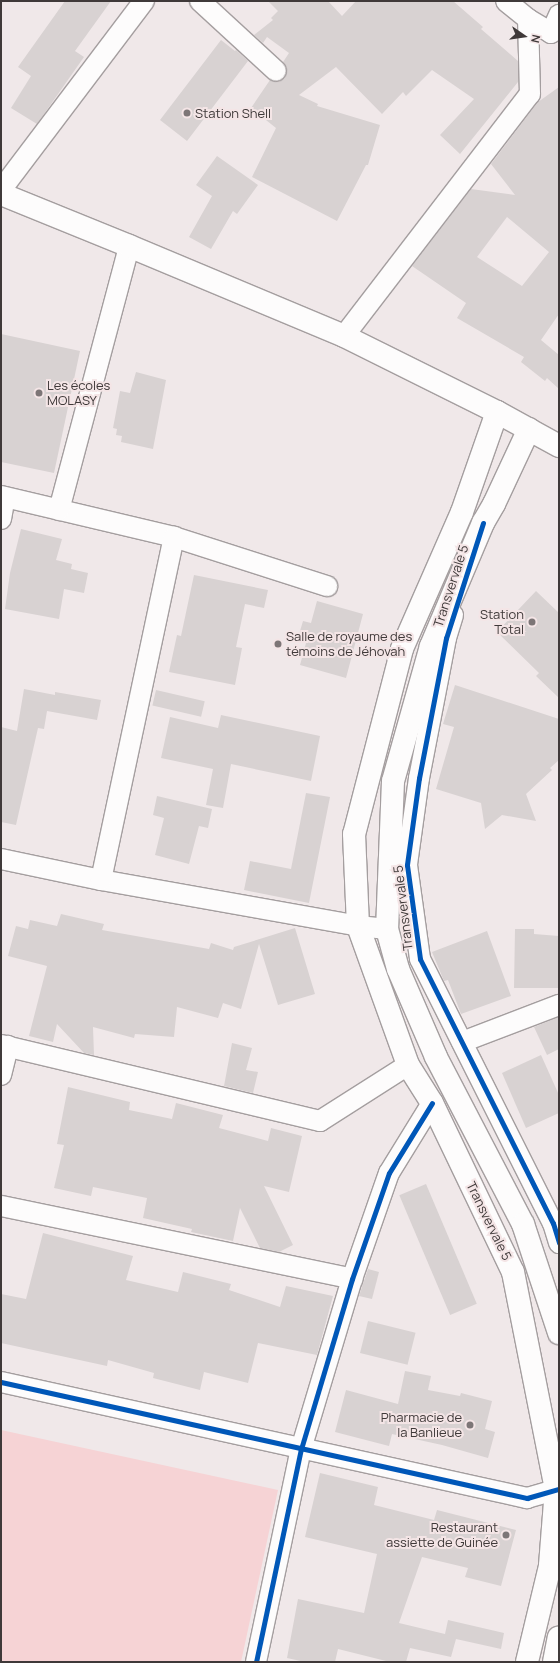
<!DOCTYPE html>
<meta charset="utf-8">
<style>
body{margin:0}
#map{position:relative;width:560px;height:1663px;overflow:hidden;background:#f0e8e9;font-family:Manrope,sans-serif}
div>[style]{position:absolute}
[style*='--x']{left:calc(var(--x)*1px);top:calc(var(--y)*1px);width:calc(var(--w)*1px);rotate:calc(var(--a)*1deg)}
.green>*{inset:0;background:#f6d3d5}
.building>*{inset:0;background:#d8d2d2;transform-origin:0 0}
.roads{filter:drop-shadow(1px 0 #a49e9f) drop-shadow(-1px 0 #a49e9f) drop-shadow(0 1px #a49e9f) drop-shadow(0 -1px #a49e9f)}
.minor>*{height:20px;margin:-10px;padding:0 10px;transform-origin:10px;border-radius:10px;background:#fdfcfc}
.secondary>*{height:22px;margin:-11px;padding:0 11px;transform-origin:11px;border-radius:11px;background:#fdfcfc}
.primary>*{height:22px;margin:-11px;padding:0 11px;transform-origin:11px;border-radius:11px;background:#fdfcfc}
.cycleway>*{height:5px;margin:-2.5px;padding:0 2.5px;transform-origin:2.5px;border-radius:2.5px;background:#0057b8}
.dots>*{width:11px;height:11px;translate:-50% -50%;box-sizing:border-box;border:2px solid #f4e5e6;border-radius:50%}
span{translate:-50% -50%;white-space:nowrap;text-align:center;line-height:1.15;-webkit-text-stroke:4px #f4e5e6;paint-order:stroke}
.poi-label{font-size:13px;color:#3f3939}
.left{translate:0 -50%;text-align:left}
.right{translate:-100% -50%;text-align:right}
.street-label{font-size:13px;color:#3f3939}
.frame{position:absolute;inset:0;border:2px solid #3f3939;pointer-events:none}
.north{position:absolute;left:504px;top:16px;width:40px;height:40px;-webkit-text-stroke:3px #f4e5e6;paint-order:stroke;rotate:103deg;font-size:11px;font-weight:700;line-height:16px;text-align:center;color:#3f3939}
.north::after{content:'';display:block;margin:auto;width:14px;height:18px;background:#3f3939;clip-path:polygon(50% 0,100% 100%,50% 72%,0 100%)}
</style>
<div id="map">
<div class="green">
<i style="clip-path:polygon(1px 1430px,278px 1490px,241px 1662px,1px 1662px)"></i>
</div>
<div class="building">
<i style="clip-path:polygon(65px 1px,111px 1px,75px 51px,84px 57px,37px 124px,11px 108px,31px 76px,18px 67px)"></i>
<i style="clip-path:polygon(268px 1px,328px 1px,342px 16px,356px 1px,453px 1px,483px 27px,481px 29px,518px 61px,518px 82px,460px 154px,440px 135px,474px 99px,432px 70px,406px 96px,403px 92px,382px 114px,336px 67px,299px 95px,318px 104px,317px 106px,380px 125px,368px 165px,366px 165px,337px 221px,252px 177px,276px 128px,251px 108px,270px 80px,279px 82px,285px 78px,287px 68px,283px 62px,289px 53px,267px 37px,263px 43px,254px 35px,273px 20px,271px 18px,278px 11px)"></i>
<i style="clip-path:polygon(221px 40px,235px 51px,236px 50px,248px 61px,187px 141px,160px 120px)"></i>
<i style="clip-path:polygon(evenodd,559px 87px,559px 314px,541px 340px,559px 355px,559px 389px,547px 378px,545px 381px,521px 362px,524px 357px,457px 318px,466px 303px,412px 266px,471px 189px,515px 195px,491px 164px,538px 102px,559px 87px,507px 217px,549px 252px,522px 286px,477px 257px,507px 217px)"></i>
<i style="clip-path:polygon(217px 156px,258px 185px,237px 214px,233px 211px,211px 249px,189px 237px,212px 196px,196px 185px)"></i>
<i style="clip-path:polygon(1px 334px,80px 351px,54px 473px,1px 462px)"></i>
<i style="clip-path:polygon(136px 372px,166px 380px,153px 449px,121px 442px,122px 436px,116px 435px,117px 429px,113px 428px,120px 391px,130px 393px)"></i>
<i style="clip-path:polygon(21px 529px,62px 539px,56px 560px,72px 564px,71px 569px,88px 573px,84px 593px,64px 589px,59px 619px,5px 609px,10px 573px)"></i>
<i style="clip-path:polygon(194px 575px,268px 590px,264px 608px,245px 604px,236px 647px,242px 648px,235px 685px,169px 672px,177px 635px,181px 636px)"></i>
<i style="clip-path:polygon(536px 591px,559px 613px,559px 698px,536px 676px,539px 673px,497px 632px)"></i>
<i style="clip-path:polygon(317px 601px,363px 614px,346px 678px,300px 665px,306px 643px,297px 641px,303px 621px,311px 623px)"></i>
<i style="clip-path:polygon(455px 685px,559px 719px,559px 760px,550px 768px,552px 770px,526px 794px,536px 821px,502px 815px,485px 829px,481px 803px,436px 789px,454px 727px,443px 724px)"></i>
<i style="clip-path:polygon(24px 689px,55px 695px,55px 692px,101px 700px,97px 720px,47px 711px,44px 729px,38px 728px,16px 825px,1px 822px,1px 727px,17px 731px)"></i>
<i style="left:156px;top:690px;width:50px;height:16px;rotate:13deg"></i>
<i style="clip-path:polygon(221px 715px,320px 736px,311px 781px,231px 764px,223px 808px,206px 805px,213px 769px,161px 758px,170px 717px,218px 728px)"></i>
<i style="clip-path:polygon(306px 793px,330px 797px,309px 903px,244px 890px,250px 861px,291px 869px)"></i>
<i style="clip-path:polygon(157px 796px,212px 809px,208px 828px,199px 826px,189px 864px,155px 855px,164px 818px,153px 815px)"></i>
<i style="clip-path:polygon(61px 914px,104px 924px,102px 930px,209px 949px,211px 943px,233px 950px,234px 947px,295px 928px,315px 994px,278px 1005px,259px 944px,241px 1009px,223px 1003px,218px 1018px,177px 1007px,174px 1037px,135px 1034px,134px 1038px,93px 1027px,94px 1055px,84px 1053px,57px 1024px,53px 1042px,29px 1036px,47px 966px,8px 956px,16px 926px,28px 929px,30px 920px,57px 926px)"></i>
<i style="clip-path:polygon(515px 929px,534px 929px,534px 934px,559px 936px,559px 988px,514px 988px)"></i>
<i style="clip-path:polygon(487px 931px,511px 996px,461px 1014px,448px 980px,444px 981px,432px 952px)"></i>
<i style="clip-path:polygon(559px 1017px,559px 1049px,547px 1055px,534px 1027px)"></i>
<i style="clip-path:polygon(232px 1043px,252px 1048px,246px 1070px,258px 1072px,253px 1093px,224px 1086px)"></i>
<i style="clip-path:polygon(541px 1055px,559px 1095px,559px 1113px,526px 1128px,502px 1073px)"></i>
<i style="clip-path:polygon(68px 1087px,130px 1102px,129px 1110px,172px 1119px,176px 1103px,223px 1115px,219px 1128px,268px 1141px,271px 1128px,302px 1136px,289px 1192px,264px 1186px,293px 1245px,279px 1252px,260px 1248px,240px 1208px,233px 1241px,191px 1232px,192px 1229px,143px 1218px,147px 1198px,93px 1187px,91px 1196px,54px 1188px,64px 1145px,57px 1144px)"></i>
<i style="left:426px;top:1184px;width:130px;height:29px;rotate:67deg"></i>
<i style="clip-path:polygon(43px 1233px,133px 1256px,126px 1280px,178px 1292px,183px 1272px,231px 1284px,229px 1290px,280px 1307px,286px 1286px,333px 1296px,317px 1355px,258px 1343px,248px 1383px,204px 1372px,200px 1390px,153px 1378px,154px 1373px,108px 1360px,107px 1366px,1px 1343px,1px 1294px,26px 1299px)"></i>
<i style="clip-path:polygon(368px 1269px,379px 1272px,372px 1299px,359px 1296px)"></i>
<i style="left:368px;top:1321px;width:49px;height:33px;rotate:14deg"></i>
<i style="clip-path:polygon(405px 1371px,431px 1376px,428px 1390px,460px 1396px,461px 1393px,492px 1401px,485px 1429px,495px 1432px,488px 1458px,442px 1445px,392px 1434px,389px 1446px,335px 1432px,346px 1390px,398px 1404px)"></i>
<i style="clip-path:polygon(320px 1473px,378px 1487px,374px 1505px,434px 1520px,437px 1510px,516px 1530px,501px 1586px,465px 1577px,468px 1568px,422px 1557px,399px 1623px,445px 1634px,448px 1620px,504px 1633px,501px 1649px,456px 1639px,451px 1657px,410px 1648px,406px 1662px,390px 1662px,338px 1649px,335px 1662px,305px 1662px,287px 1658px,298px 1599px,364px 1613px,377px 1554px,305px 1537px)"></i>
</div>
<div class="roads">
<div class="minor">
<i style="--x:200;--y:1;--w:103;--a:42.6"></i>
<i style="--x:528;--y:19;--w:27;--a:31"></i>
<i style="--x:551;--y:33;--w:20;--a:-66"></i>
<i style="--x:1;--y:190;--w:237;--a:-52.9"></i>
<i style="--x:344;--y:336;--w:305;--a:-52.5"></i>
<i style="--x:530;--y:94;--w:75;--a:-91.5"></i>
<i style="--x:528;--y:19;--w:28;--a:-141"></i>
<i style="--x:1;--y:496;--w:178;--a:13.3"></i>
<i style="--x:174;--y:537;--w:161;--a:17.8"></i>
<i style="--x:59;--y:510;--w:273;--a:-75.1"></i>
<i style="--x:1;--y:519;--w:22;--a:-80"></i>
<i style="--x:453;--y:615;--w:24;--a:107"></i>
<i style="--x:446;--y:638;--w:143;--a:100.9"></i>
<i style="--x:419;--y:778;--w:88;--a:97.9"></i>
<i style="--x:407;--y:865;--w:95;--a:82.1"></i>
<i style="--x:420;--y:959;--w:296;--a:63.3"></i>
<i style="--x:553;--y:1223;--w:21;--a:73"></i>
<i style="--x:1;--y:859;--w:102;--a:11.9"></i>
<i style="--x:101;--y:880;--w:261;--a:10.1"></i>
<i style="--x:358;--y:926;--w:29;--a:6"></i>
<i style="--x:101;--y:880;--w:351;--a:-78"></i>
<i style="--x:462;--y:1042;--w:104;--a:-20.9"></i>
<i style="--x:1;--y:1045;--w:328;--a:13.4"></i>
<i style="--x:320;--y:1121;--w:104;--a:-32.5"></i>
<i style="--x:1;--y:1075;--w:30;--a:-76"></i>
<i style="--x:1;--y:1206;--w:359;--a:11.7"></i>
<i style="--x:1;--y:1382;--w:539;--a:12.44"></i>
<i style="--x:527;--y:1498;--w:33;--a:-16"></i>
<i style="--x:256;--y:1662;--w:218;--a:-78.1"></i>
<i style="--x:301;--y:1449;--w:177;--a:-73.3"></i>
<i style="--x:352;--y:1279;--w:112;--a:-70.8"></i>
<i style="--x:389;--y:1173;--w:82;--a:-58.4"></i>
</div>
<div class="secondary">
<i style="--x:497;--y:412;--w:106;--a:109.3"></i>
<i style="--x:462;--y:512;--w:150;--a:113.7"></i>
<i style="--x:402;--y:649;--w:191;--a:104.5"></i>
<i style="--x:354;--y:834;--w:92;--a:87.5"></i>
<i style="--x:358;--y:926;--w:148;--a:70.2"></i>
<i style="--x:408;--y:1065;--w:45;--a:57.7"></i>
<i style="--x:432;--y:1103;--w:187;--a:64.4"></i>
<i style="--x:513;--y:1272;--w:221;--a:78.8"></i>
<i style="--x:556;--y:1489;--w:77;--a:94.5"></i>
<i style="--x:550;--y:1566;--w:99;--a:103.5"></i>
<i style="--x:529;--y:429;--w:83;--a:115"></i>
<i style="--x:494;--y:504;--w:22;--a:120"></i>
<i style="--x:483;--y:523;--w:134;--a:112.9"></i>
<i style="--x:431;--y:646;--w:140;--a:105.7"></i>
<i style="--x:393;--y:781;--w:148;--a:92.3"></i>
<i style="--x:387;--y:929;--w:41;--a:74.6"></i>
<i style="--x:398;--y:969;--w:96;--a:66.6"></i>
<i style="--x:436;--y:1057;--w:188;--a:62.5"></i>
<i style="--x:523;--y:1224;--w:115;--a:71.7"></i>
<i style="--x:554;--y:1662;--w:25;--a:-79"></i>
</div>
<div class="primary">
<i style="--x:1;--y:194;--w:138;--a:22.1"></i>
<i style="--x:129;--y:246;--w:233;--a:22.7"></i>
<i style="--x:344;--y:336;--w:171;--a:26.4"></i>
<i style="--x:497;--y:412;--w:71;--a:28.7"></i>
</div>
</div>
<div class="cycleway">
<i style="--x:483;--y:523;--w:121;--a:107.8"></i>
<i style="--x:446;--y:638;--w:143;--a:100.9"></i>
<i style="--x:419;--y:778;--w:88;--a:97.9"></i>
<i style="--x:407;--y:865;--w:95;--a:82.1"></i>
<i style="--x:420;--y:959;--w:296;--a:63.3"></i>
<i style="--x:553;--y:1223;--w:21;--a:73"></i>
<i style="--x:1;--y:1382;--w:539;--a:12.44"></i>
<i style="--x:527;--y:1498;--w:33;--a:-16"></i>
<i style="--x:256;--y:1662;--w:218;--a:-78.1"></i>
<i style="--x:301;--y:1449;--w:177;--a:-73.3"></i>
<i style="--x:352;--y:1279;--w:112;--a:-70.8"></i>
<i style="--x:389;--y:1173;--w:82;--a:-58.4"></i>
</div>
<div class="dots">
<i style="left:187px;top:113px;background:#7d7677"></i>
<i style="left:39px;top:393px;background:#7d7677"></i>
<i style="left:532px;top:622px;background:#7d7677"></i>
<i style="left:278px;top:644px;background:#7d7677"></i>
<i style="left:470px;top:1425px;background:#7d7677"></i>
<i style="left:506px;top:1535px;background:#7d7677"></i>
</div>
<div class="poi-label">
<span class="left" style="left:195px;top:113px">Station Shell</span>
<span class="left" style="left:47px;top:393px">Les écoles<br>MOLASY</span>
<span class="right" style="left:524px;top:622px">Station<br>Total</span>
<span class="left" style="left:286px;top:644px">Salle de royaume des<br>témoins de Jéhovah</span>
<span class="right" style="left:462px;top:1425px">Pharmacie de<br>la Banlieue</span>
<span class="right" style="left:498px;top:1535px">Restaurant<br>assiette de Guinée</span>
</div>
<div class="street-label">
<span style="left:451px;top:586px;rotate:-72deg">Transvervale 5</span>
<span style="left:403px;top:908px;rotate:-97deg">Transvervale 5</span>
<span style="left:489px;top:1221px;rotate:64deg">Transvervale 5</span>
</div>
<div class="frame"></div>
<div class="north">N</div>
</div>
